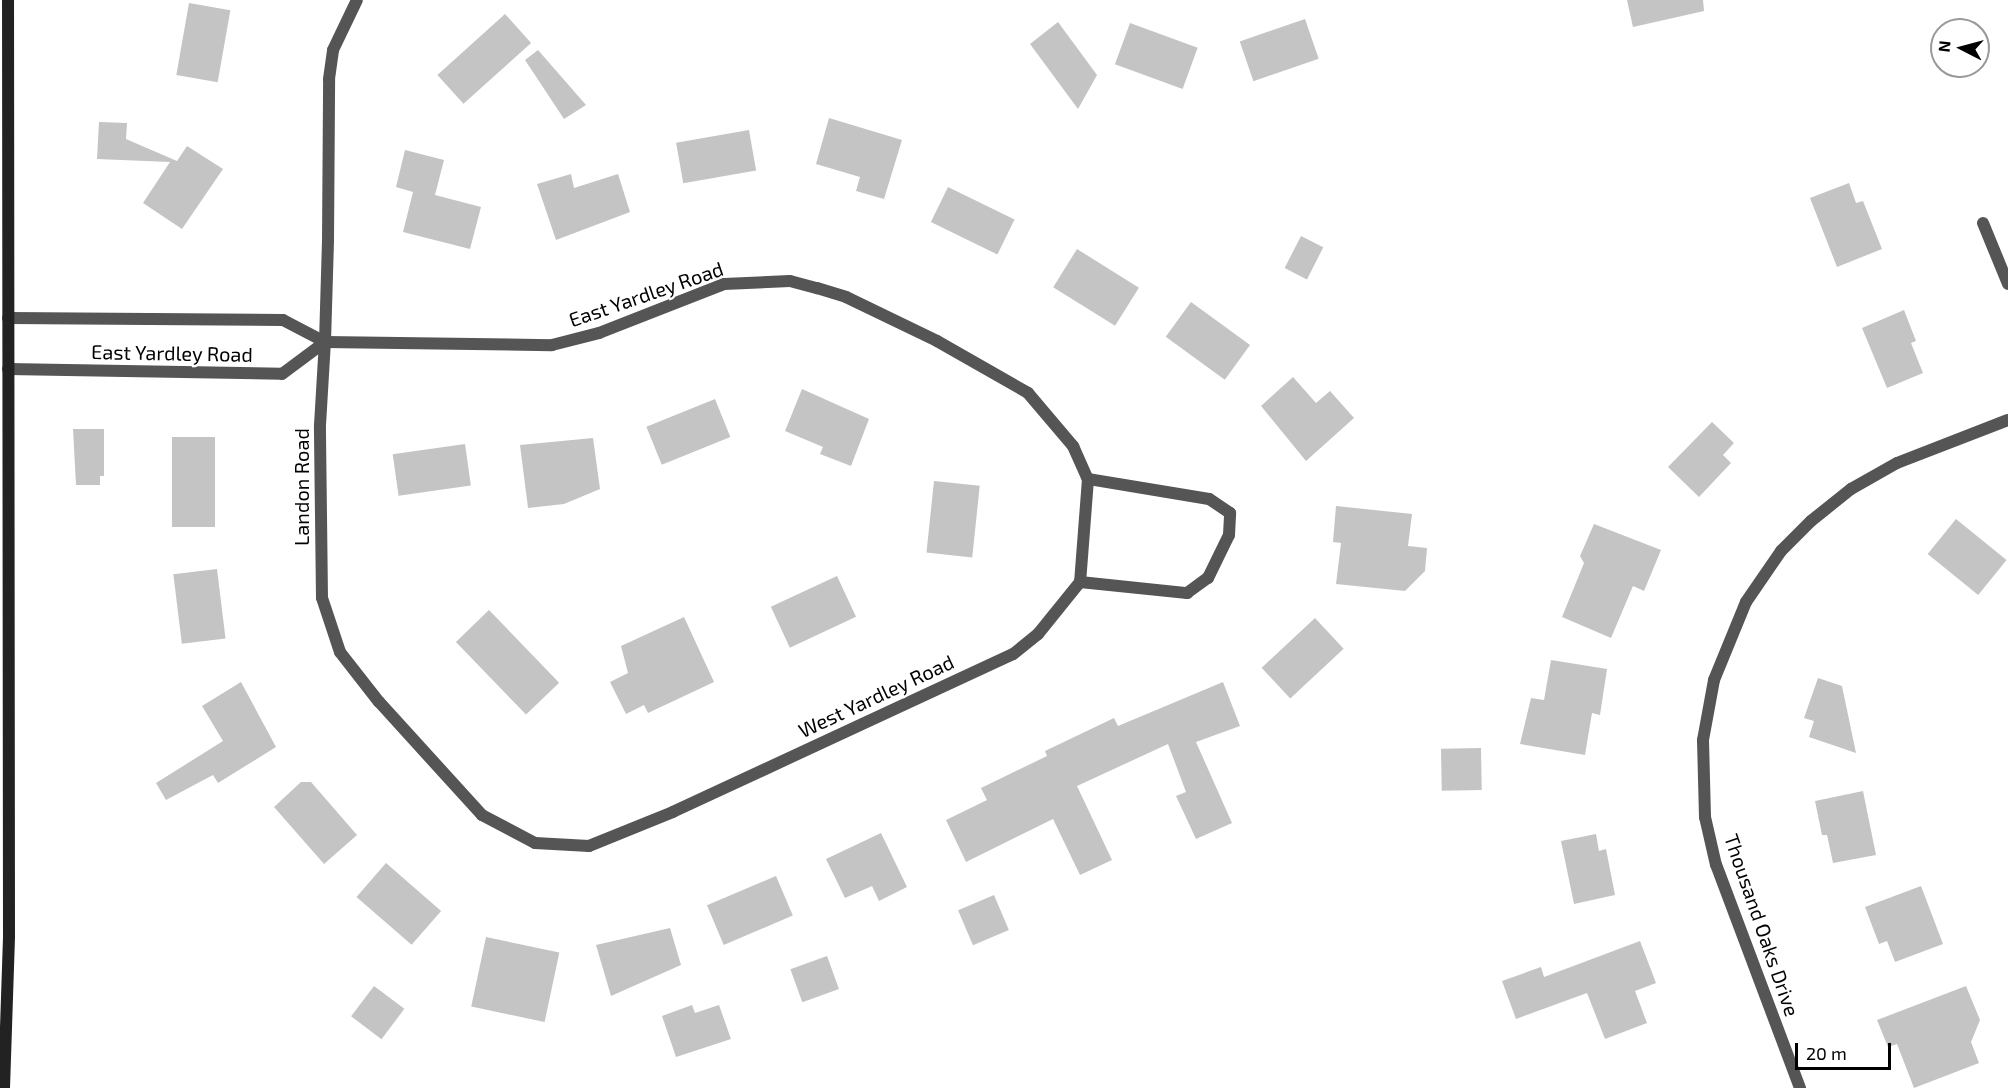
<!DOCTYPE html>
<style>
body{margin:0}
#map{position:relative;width:2008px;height:1088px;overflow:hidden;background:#fff;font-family:"Exo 2",sans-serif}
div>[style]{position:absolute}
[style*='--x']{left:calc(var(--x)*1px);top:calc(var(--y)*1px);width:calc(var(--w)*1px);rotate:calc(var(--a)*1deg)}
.building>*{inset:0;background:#c4c4c4;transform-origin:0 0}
.street>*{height:12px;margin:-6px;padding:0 6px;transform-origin:6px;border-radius:6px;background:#555}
.secondary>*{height:12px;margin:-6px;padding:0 6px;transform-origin:6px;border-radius:6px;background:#222}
span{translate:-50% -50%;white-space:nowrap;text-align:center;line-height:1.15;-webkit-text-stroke:4.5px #fff;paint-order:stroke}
.street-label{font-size:20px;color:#000}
.north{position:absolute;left:1930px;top:18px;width:60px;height:60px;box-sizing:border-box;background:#fff;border:2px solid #999;border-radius:50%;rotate:276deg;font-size:16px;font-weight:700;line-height:24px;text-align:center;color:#000}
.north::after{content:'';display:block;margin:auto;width:21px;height:27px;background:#000;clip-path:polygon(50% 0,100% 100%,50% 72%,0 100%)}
.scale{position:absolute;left:1795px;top:1043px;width:96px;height:27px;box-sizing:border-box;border:3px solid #000;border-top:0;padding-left:8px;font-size:18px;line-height:21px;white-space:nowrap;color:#000;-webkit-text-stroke:4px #fff;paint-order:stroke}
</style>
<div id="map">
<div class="building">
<i style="clip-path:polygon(1627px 0,1703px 0,1704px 11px,1633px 27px)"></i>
<i style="left:189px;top:3px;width:42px;height:73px;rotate:10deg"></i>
<i style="left:505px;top:14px;width:39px;height:91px;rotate:48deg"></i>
<i style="left:1305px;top:19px;width:42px;height:69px;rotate:71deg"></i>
<i style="clip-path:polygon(1058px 22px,1097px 75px,1078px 109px,1030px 44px)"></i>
<i style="left:1130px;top:23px;width:72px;height:44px;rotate:20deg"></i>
<i style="clip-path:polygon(538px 50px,586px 105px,564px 119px,525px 60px)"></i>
<i style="clip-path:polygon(829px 118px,902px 140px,884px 199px,856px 191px,860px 177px,816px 164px)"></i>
<i style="clip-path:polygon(99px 122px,127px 123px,126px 139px,177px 161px,187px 146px,223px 169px,182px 229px,143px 203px,170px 162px,97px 159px)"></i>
<i style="left:749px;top:130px;width:41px;height:74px;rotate:80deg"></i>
<i style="clip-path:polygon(405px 150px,444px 160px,435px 195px,481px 207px,470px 249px,403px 232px,413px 192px,396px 187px)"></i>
<i style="clip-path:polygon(571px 174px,574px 188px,618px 174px,630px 212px,556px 240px,537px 184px)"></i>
<i style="clip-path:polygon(1849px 183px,1856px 203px,1863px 201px,1882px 249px,1837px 267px,1810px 198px)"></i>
<i style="left:948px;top:187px;width:74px;height:39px;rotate:26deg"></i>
<i style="left:1301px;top:236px;width:25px;height:36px;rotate:27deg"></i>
<i style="left:1077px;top:249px;width:73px;height:45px;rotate:32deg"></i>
<i style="left:1191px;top:302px;width:73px;height:43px;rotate:36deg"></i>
<i style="clip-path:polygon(1904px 310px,1916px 341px,1911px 343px,1923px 373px,1887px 388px,1862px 328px)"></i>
<i style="clip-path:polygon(1293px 377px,1316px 403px,1330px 391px,1354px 418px,1306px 461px,1261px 406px)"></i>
<i style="clip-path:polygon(802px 389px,869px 419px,851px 466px,820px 454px,823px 447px,785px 431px)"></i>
<i style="left:715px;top:399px;width:41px;height:74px;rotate:68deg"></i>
<i style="clip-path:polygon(1712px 422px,1734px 443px,1723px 455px,1731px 463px,1699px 497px,1668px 467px)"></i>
<i style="clip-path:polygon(73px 429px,104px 429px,104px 476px,100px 476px,100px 485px,76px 485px)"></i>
<i style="left:172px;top:437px;width:43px;height:90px"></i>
<i style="clip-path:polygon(593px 438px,600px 489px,564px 504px,528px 508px,520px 445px)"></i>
<i style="left:465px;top:444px;width:42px;height:73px;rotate:82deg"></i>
<i style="left:934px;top:481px;width:46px;height:72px;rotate:6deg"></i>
<i style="clip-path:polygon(1336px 506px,1412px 514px,1408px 546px,1427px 548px,1425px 571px,1405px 591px,1336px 584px,1341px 543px,1333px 542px)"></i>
<i style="left:1956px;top:519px;width:65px;height:45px;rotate:39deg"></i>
<i style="clip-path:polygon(1594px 524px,1661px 550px,1644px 591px,1633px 586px,1611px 638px,1562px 617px,1584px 563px,1580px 556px)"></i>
<i style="left:217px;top:569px;width:70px;height:44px;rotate:83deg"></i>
<i style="left:837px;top:576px;width:45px;height:73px;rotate:65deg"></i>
<i style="left:489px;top:610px;width:101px;height:46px;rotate:46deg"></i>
<i style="clip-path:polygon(684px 617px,714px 682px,648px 713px,644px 705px,626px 714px,610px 682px,628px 673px,621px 646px)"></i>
<i style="left:1315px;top:618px;width:42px;height:73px;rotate:47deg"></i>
<i style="clip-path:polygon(1551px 660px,1607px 669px,1600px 715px,1592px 713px,1585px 755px,1520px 744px,1531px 698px,1544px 700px)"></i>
<i style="clip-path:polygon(1818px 678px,1842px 686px,1856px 753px,1809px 737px,1814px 721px,1804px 718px)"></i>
<i style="clip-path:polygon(241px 682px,276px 747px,218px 783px,213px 775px,166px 800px,156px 783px,223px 741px,202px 706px)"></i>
<i style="clip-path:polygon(1223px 682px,1240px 726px,1196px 742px,1232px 823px,1196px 839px,1176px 796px,1186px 792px,1168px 744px,1077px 786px,1112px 860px,1080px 875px,1053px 819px,966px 862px,946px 820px,987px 800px,981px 788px,1047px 756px,1045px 751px,1114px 718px,1118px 726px)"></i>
<i style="left:1481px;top:748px;width:42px;height:40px;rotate:89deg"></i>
<i style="clip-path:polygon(301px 782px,311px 782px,357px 835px,324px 864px,274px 807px)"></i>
<i style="clip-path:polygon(1863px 791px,1876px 855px,1833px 863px,1827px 835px,1822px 835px,1815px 801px)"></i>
<i style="clip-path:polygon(881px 833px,907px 887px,879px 901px,872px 886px,845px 898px,826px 859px)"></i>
<i style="clip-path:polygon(1596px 834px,1599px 851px,1606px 849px,1615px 895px,1574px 904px,1561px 841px)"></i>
<i style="left:386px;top:863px;width:73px;height:45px;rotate:41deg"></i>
<i style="left:776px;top:876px;width:43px;height:75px;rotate:67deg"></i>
<i style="clip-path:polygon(1921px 886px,1943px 944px,1895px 962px,1887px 941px,1879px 944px,1865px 907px)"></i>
<i style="left:994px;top:895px;width:38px;height:39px;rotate:67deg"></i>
<i style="clip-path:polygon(670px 928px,681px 965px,611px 996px,596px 945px)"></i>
<i style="left:486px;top:937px;width:75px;height:71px;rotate:12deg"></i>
<i style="clip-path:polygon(1640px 941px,1656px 983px,1635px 991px,1647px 1023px,1605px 1039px,1587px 993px,1516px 1019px,1502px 981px,1541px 967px,1544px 977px)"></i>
<i style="left:827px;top:956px;width:35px;height:39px;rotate:70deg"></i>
<i style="left:374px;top:986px;width:38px;height:38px;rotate:37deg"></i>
<i style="clip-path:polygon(1966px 986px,1980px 1020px,1971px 1042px,1979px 1063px,1914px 1088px,1897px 1044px,1888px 1047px,1877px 1020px)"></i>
<i style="clip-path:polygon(692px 1005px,695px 1013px,719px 1005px,731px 1039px,676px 1057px,662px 1016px)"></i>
</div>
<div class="street">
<i style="--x:1983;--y:223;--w:66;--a:67.7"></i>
<i style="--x:8;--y:318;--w:275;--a:0.4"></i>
<i style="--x:283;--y:320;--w:47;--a:27.6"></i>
<i style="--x:325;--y:342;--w:227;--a:0.8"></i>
<i style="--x:552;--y:345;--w:49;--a:-14.3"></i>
<i style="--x:599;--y:333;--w:134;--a:-21.4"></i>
<i style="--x:724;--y:284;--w:66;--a:-2.6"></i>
<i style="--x:790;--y:281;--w:28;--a:15"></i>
<i style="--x:817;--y:288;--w:30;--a:17"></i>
<i style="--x:846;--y:297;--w:101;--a:25.8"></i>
<i style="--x:937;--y:341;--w:105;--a:29.7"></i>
<i style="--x:1028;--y:393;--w:70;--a:49.7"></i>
<i style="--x:1073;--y:446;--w:36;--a:66"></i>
<i style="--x:1088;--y:479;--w:103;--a:94.4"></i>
<i style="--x:1080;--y:582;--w:67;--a:128.9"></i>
<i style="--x:1038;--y:634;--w:32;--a:141"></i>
<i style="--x:1013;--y:654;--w:375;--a:155.1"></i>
<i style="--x:673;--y:812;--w:91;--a:158"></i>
<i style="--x:589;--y:846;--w:54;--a:-176.8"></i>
<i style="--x:535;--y:843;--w:60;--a:-152.2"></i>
<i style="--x:482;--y:815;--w:153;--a:-132.3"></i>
<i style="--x:379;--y:702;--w:63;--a:-128"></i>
<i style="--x:340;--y:652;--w:57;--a:-108.4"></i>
<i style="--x:322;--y:598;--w:173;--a:-90.7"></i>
<i style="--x:320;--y:425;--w:83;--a:-86.6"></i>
<i style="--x:325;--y:342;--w:102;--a:-88.3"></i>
<i style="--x:328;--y:240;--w:161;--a:-89.6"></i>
<i style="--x:329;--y:79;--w:29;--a:-82"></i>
<i style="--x:333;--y:50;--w:55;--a:-64.4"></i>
<i style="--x:8;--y:369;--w:274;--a:1"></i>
<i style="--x:282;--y:374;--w:54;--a:-36.7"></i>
<i style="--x:1080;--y:582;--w:108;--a:5.9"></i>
<i style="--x:1187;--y:593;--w:26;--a:-36"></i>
<i style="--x:1208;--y:578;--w:48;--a:-64"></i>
<i style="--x:1229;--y:535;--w:22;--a:-87"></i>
<i style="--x:1230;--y:513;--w:25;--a:-146"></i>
<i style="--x:1209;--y:499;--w:123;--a:-170.6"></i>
<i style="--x:1800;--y:1088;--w:238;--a:-110.6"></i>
<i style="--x:1716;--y:865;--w:49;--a:-102.9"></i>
<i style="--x:1705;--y:817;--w:77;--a:-91.5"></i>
<i style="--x:1703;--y:740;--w:61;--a:-79.6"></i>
<i style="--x:1714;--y:680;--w:84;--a:-67.7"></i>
<i style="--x:1746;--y:602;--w:62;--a:-55.5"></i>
<i style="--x:1781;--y:551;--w:42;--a:-45"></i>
<i style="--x:1811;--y:521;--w:51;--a:-38.7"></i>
<i style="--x:1851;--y:489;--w:53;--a:-29.5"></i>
<i style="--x:1897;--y:463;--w:119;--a:-21.2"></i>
</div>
<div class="secondary">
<i style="--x:4;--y:1088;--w:152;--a:-88.1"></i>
<i style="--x:9;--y:936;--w:936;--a:-90.06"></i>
</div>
<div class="street-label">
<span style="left:646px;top:294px;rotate:-19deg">East Yardley Road</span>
<span style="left:172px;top:353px;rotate:1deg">East Yardley Road</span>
<span style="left:301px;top:487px;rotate:-90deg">Landon Road</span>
<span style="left:876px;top:696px;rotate:-25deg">West Yardley Road</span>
<span style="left:1762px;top:925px;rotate:71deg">Thousand Oaks Drive</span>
</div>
<div class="north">N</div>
<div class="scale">20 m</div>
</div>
